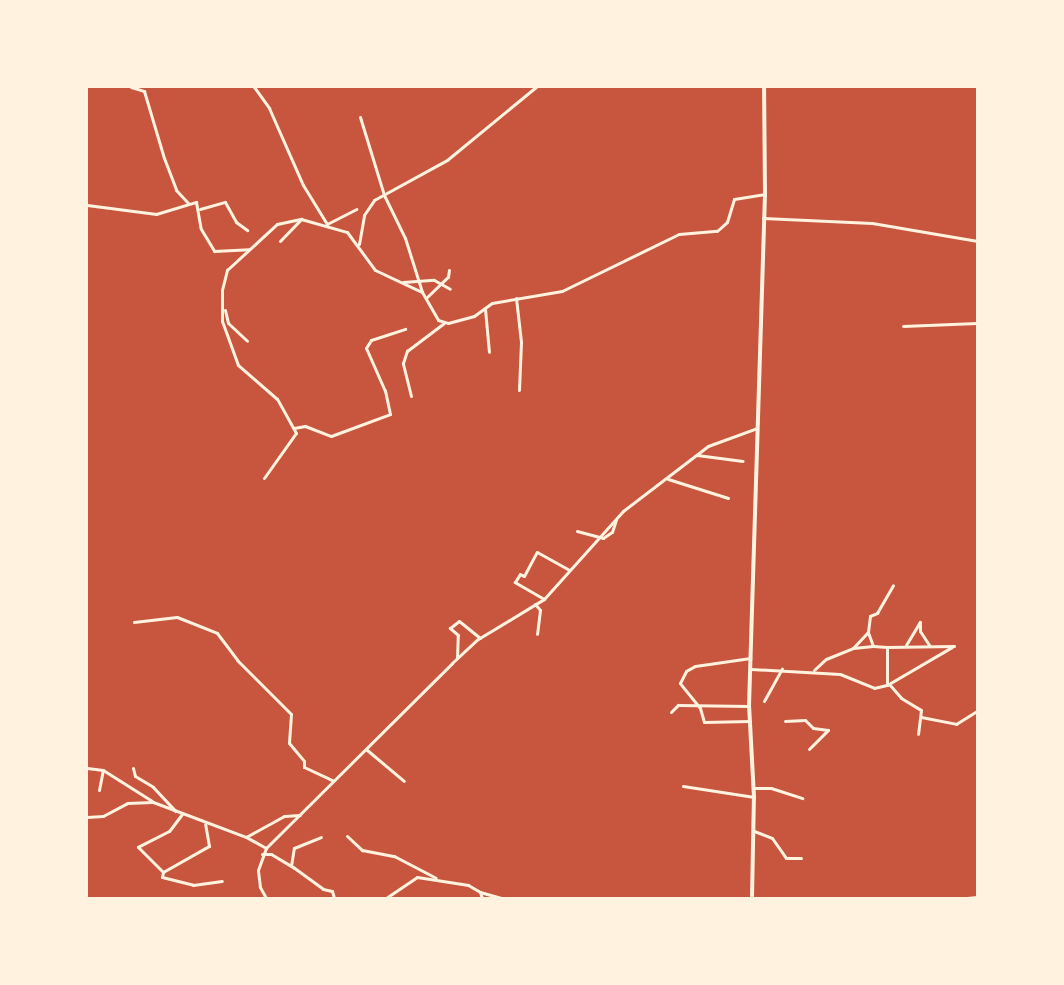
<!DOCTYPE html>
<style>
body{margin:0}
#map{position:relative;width:1064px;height:985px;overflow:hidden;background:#c8553d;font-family:Figtree,sans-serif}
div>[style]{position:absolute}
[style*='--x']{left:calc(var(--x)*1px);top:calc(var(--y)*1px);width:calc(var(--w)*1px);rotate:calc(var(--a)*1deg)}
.minor>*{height:3px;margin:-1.5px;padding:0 1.5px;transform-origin:1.5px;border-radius:1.5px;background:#fff3e0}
.tertiary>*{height:4px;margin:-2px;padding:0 2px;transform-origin:2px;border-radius:2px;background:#fff3e0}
span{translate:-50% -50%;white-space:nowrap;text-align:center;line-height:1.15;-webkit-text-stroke:6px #fff3e0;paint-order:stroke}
.frame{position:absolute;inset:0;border:88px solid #fff3e0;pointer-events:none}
</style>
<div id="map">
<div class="minor">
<i style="--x:131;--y:87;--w:14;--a:17"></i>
<i style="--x:144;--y:91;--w:70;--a:73.4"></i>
<i style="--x:164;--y:158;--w:34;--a:69"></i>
<i style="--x:176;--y:190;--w:18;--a:47"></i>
<i style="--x:254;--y:87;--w:26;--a:54"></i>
<i style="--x:269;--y:108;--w:84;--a:66.2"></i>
<i style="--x:303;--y:185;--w:46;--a:58.4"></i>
<i style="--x:327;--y:224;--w:33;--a:-27"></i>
<i style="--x:360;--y:117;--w:82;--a:72.9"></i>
<i style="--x:384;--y:195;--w:48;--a:64"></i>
<i style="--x:405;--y:238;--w:57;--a:72.5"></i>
<i style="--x:87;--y:205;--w:70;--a:7.4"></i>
<i style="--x:156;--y:214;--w:42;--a:-16.7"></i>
<i style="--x:196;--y:202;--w:27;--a:80"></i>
<i style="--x:201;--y:229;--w:26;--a:59"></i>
<i style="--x:214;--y:251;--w:35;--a:-3"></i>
<i style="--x:200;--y:209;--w:26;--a:-16"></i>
<i style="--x:225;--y:202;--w:23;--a:61"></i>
<i style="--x:236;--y:222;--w:14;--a:36"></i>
<i style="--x:763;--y:218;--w:109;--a:2.6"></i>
<i style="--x:872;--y:223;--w:107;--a:9.7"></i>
<i style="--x:280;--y:241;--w:29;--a:-46"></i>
<i style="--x:359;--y:244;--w:29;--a:-80"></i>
<i style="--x:364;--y:215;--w:18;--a:-56"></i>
<i style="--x:374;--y:200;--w:83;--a:-28.7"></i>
<i style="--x:447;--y:160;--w:115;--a:-39.4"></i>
<i style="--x:403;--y:282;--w:31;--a:-4"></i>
<i style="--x:434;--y:280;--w:18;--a:29"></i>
<i style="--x:427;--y:297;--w:29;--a:-44"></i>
<i style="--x:448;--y:277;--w:7;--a:-82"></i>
<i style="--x:516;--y:298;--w:44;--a:83.5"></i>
<i style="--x:521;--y:342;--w:48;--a:92.4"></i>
<i style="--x:485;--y:309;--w:43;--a:84.7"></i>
<i style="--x:225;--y:310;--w:13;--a:77"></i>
<i style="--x:228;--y:323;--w:26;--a:43"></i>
<i style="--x:903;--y:326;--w:74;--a:-2.3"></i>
<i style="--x:411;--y:396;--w:34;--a:-104"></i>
<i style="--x:403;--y:363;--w:13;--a:-72"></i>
<i style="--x:407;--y:351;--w:46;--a:-37.1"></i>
<i style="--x:294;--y:428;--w:11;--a:-10"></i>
<i style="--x:305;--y:426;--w:28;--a:21"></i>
<i style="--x:331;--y:436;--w:63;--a:-20.4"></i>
<i style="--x:390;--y:414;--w:24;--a:-102"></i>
<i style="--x:385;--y:391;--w:47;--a:-113.8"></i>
<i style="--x:366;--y:348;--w:9;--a:-58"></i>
<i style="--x:371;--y:340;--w:36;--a:-18"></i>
<i style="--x:697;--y:455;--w:46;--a:7.4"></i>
<i style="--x:264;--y:478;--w:55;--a:-54.6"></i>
<i style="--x:296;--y:433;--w:39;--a:-119"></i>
<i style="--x:277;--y:399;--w:52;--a:-138.9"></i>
<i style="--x:238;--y:365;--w:47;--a:-110"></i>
<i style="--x:222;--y:321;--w:31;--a:-90"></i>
<i style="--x:222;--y:290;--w:21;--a:-76"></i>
<i style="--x:227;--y:270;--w:68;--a:-42.6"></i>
<i style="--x:277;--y:224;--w:25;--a:-12"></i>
<i style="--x:301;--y:219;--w:48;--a:15.8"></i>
<i style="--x:347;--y:232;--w:47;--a:53.6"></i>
<i style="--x:375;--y:270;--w:52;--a:25.1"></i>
<i style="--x:422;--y:292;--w:32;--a:60"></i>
<i style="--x:438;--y:320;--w:10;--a:17"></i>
<i style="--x:448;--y:323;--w:27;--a:-15"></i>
<i style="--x:474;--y:316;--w:22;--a:-36"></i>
<i style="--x:492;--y:303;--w:71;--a:-9.7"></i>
<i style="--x:562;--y:291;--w:130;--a:-26"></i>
<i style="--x:679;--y:234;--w:38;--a:-5"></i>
<i style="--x:717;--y:231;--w:13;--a:-42"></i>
<i style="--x:727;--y:222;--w:24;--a:-73"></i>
<i style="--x:734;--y:199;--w:31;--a:-9"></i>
<i style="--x:668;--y:479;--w:63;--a:17.6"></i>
<i style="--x:577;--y:531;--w:27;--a:15"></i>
<i style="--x:603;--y:538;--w:11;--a:-34"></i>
<i style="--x:612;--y:532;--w:13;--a:-72"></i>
<i style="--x:544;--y:599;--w:34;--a:-150"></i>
<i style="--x:515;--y:582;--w:9;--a:-58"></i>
<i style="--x:520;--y:574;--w:4;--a:27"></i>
<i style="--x:524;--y:576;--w:27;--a:-62"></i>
<i style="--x:537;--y:552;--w:37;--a:29"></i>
<i style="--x:535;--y:604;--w:8;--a:50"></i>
<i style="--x:540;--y:610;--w:24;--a:97"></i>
<i style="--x:134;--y:622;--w:43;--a:-6.6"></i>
<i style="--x:177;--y:617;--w:43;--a:21.8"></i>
<i style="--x:217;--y:633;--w:34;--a:53"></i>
<i style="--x:237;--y:660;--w:76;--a:45"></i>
<i style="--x:291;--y:714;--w:29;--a:94"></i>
<i style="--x:289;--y:743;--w:23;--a:50"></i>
<i style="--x:304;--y:761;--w:6;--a:90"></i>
<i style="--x:304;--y:767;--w:31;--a:25"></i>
<i style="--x:906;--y:645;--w:27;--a:-59"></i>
<i style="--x:920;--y:622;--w:9;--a:90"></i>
<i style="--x:920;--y:631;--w:17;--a:57"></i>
<i style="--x:887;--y:647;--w:14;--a:-176"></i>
<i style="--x:873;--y:646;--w:15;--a:-110"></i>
<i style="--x:868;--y:632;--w:16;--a:-83"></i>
<i style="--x:870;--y:616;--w:8;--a:-23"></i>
<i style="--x:877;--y:613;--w:32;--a:-60"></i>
<i style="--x:853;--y:648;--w:20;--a:-6"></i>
<i style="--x:457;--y:658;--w:23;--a:-88"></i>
<i style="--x:458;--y:635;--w:11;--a:-139"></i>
<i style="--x:450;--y:628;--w:11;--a:-38"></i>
<i style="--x:459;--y:621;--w:27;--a:39"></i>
<i style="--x:751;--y:669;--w:89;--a:3.2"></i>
<i style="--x:840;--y:674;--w:37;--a:22"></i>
<i style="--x:874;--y:688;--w:13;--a:-13"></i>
<i style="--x:887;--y:685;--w:38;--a:-90"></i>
<i style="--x:887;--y:647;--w:67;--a:-0.9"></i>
<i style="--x:814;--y:670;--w:16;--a:-43"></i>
<i style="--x:826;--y:659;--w:29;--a:-22"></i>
<i style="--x:853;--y:648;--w:22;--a:-47"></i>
<i style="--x:889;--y:684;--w:18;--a:49"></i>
<i style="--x:901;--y:698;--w:23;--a:31"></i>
<i style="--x:921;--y:710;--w:24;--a:97"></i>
<i style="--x:887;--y:685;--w:75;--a:-30.3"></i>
<i style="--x:764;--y:701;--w:37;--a:-61"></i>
<i style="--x:671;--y:712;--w:10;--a:-45"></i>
<i style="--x:678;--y:705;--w:71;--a:0.8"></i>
<i style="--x:921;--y:717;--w:36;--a:11"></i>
<i style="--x:956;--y:724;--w:25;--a:-32"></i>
<i style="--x:750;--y:721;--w:46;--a:178.8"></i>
<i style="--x:704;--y:722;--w:15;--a:-106"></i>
<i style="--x:700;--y:708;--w:32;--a:-129"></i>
<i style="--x:680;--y:683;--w:13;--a:-63"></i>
<i style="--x:686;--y:671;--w:10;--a:-29"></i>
<i style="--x:695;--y:666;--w:56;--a:-8.3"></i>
<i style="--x:785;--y:721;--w:20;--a:-3"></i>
<i style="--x:805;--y:720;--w:11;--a:45"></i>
<i style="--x:813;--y:728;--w:15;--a:8"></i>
<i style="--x:809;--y:749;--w:27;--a:-45"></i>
<i style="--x:367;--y:750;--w:48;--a:40"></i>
<i style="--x:87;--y:768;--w:16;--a:7"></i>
<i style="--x:103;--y:770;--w:58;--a:32.3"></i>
<i style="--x:133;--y:768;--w:8;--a:76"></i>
<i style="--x:135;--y:776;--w:21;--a:31"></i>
<i style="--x:153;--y:787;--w:33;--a:47"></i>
<i style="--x:683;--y:786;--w:72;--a:8.8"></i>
<i style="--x:754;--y:788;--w:17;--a:0"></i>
<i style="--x:771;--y:788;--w:33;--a:18"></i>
<i style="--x:99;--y:790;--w:20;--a:-79"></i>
<i style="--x:182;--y:814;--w:21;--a:127"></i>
<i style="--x:169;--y:831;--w:35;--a:153"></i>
<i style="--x:138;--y:847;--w:35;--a:45"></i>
<i style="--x:163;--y:872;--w:53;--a:-29.5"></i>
<i style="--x:209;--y:846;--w:22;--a:-100"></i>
<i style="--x:87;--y:817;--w:16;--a:-4"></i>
<i style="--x:103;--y:816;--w:27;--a:-28"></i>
<i style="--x:127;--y:803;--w:26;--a:-2"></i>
<i style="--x:153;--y:802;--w:99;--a:20.6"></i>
<i style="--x:754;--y:831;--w:19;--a:21"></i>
<i style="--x:772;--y:838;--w:24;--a:55"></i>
<i style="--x:786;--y:858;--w:15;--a:0"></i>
<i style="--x:347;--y:836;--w:21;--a:43"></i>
<i style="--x:362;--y:850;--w:33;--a:11"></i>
<i style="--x:394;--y:856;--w:47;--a:27.6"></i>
<i style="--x:266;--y:848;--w:23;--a:-151"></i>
<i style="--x:246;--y:837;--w:43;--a:-28.9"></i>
<i style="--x:284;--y:816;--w:16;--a:-4"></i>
<i style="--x:262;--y:854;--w:9;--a:0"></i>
<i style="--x:271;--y:854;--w:26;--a:31"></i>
<i style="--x:293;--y:867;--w:37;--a:36"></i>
<i style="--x:323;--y:889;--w:9;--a:13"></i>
<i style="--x:332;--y:891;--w:7;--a:74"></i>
<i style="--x:291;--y:866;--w:18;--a:-81"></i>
<i style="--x:294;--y:848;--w:29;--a:-22"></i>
<i style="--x:163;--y:872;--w:5;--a:101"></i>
<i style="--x:162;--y:877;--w:32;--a:14"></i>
<i style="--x:193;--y:885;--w:29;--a:-8"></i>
<i style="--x:480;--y:892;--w:22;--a:16"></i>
<i style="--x:266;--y:898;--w:13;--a:-119"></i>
<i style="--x:260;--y:887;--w:17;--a:-97"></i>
<i style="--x:258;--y:870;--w:23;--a:-70"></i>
<i style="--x:266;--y:848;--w:262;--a:-44.8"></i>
<i style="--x:452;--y:663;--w:35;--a:-43"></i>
<i style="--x:478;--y:639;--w:77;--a:-31.2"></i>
<i style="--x:544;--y:599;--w:118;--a:-48.1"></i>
<i style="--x:623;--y:511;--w:107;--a:-37.4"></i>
<i style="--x:708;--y:446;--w:52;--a:-20.2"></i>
<i style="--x:386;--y:898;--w:37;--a:-34"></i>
<i style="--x:417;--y:877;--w:52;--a:8.9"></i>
<i style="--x:468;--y:885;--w:14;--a:30"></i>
<i style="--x:480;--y:892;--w:6;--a:72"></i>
<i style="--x:967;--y:898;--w:10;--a:-6"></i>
</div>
<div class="tertiary">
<i style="--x:752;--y:898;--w:101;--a:-88.9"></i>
<i style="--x:754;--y:797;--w:91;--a:-93.1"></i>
<i style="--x:749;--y:706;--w:512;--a:-88.21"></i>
<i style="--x:765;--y:194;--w:107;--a:-90.5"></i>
</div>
<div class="frame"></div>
</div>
